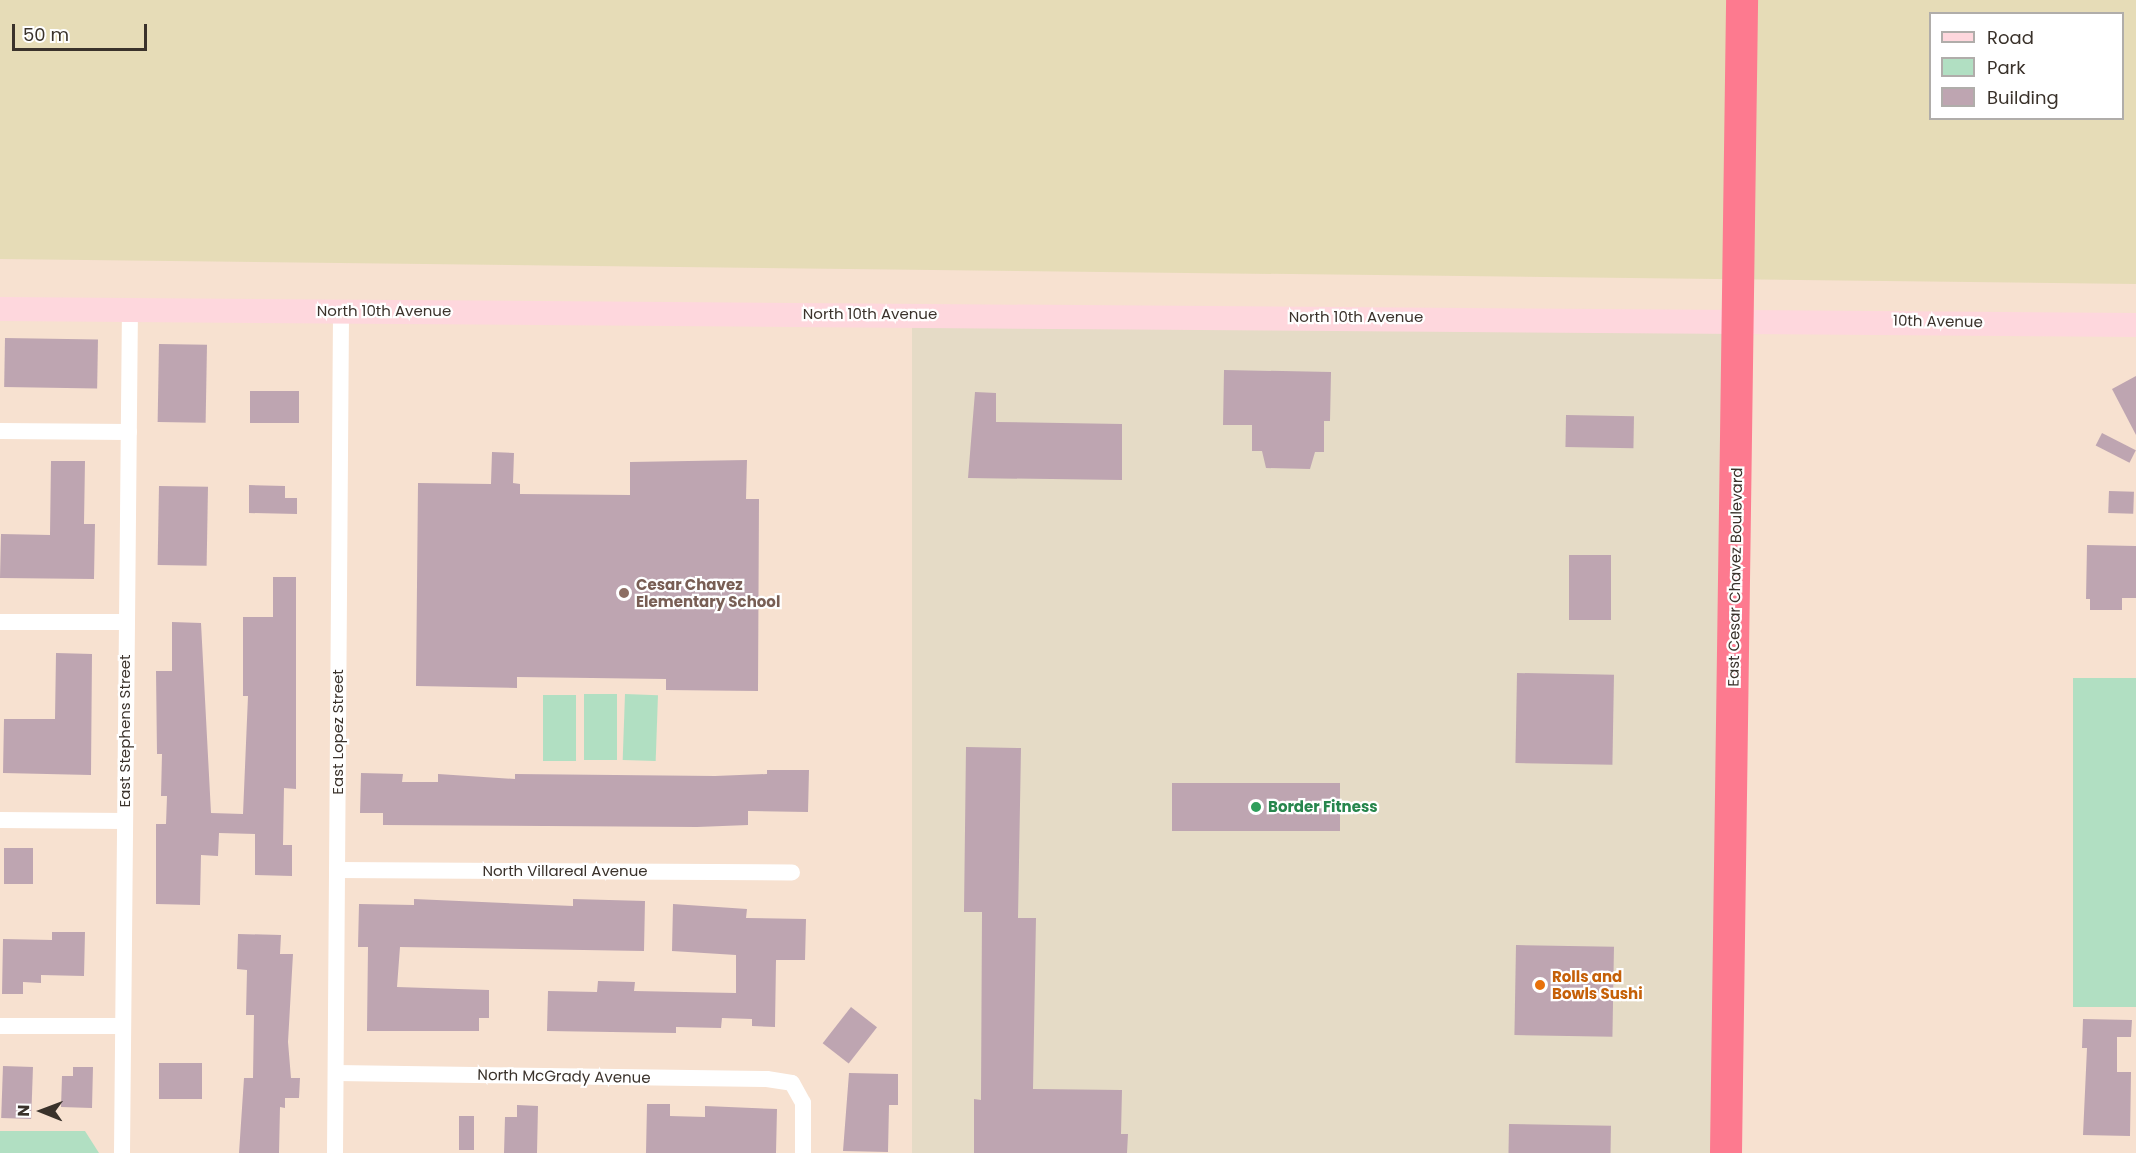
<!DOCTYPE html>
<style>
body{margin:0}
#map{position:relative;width:2136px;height:1153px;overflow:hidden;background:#f7e1d0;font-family:Poppins,sans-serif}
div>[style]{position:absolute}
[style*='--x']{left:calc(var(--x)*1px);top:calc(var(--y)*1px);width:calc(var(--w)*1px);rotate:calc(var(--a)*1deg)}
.commercial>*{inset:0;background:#e5dbc6;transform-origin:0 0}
.green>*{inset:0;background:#b1dfc2;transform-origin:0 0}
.sand>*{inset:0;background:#e6dcb7}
.building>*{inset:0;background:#bea5b1;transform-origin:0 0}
.street>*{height:16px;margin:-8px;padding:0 8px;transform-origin:8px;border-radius:8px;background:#fff}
.secondary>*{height:24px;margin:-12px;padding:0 12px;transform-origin:12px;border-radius:12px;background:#fed7dd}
.highway>*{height:32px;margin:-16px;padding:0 16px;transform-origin:16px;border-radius:16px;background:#fd7a8f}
.dots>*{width:16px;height:16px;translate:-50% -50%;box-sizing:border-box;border:3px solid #fff;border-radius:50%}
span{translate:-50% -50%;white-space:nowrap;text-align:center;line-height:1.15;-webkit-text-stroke:4.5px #fff;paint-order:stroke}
.street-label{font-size:15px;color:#3a322b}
.education-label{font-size:15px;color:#785e54;font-weight:700}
.left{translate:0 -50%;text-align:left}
.leisure-label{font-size:15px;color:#27864d;font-weight:700}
.food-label{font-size:15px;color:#c56008;font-weight:700}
.legend{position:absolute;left:1929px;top:12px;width:195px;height:108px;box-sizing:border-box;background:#fff;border:2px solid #b0adaa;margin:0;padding:8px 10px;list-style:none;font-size:18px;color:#3a322b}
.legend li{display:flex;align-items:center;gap:12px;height:30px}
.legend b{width:30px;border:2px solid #b0adaa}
.north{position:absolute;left:12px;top:1081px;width:60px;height:60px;-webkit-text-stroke:4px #fff;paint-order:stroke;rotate:271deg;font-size:16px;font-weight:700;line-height:24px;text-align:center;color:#3a322b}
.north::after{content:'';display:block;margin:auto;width:21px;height:27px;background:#3a322b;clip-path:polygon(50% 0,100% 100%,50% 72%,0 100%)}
.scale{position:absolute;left:12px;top:24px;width:135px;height:27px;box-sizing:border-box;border:3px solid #3a322b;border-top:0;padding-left:8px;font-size:18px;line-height:21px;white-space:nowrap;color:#3a322b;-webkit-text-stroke:4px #fff;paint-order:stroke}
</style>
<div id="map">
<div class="commercial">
<i style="left:912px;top:314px;width:828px;height:839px"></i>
</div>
<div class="green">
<i style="left:2073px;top:678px;width:63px;height:329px"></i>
<i style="left:584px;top:694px;width:33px;height:66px"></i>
<i style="left:625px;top:694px;width:33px;height:66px;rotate:2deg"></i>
<i style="left:543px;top:695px;width:33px;height:66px"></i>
<i style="clip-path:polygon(0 1131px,85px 1131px,99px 1153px,0 1153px)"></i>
</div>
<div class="sand">
<i style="clip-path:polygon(evenodd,0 0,2136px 0,2136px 284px,0 259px,0 0,1930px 14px,2122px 14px,2122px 118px,1930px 118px,1930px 14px)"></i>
</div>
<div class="building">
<i style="left:5px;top:338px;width:93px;height:49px;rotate:1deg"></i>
<i style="left:159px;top:344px;width:48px;height:78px;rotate:1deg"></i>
<i style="clip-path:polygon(1224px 370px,1331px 372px,1330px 421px,1324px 421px,1324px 452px,1315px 452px,1310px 469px,1266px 468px,1262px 451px,1252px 451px,1252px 425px,1223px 425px)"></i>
<i style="clip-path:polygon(2136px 376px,2136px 435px,2112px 389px)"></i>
<i style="left:250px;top:391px;width:49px;height:32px"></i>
<i style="clip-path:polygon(975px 392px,996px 393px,996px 422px,1122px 424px,1122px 480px,968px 478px)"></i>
<i style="left:1566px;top:415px;width:68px;height:32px;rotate:1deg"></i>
<i style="left:2102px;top:433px;width:38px;height:14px;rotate:27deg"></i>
<i style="clip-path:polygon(492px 452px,514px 453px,513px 483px,520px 484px,520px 494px,630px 495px,630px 462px,747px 460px,746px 499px,759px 499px,758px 691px,666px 690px,666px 679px,517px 677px,517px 688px,416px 686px,418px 483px,491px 484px)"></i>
<i style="clip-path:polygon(51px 461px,85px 461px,84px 524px,95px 524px,94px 579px,0 578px,1px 534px,50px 535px)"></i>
<i style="clip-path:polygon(249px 485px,285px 486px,285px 498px,297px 498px,297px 514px,249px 513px)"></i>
<i style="left:159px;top:486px;width:49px;height:79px;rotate:1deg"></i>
<i style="left:2109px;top:491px;width:25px;height:22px;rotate:2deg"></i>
<i style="clip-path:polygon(2087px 545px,2136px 546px,2136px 598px,2122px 598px,2122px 610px,2090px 610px,2090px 599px,2086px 599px)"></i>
<i style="left:1569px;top:555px;width:42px;height:65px"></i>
<i style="clip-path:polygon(273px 577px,296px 577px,296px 789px,284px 788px,283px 845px,292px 845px,292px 876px,255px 875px,255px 834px,219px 833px,218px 856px,201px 855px,200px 905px,156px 904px,156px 824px,166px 824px,167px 796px,161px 796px,162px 754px,157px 754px,156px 671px,172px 671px,172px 622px,201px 623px,211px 813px,243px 814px,248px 696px,243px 696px,243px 617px,273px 617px)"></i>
<i style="clip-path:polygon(56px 653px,92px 654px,91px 775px,3px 773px,4px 719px,55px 719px)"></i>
<i style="left:1517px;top:673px;width:97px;height:90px;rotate:1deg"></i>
<i style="clip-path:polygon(966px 747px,1021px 748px,1018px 918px,1036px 918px,1033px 1089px,1122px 1090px,1121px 1134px,1128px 1134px,1127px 1153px,974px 1153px,974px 1099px,981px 1100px,982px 912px,964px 912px)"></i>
<i style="clip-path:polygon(767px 770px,809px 770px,808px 812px,748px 811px,748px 825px,697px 827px,383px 825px,383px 813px,360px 813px,361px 773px,403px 774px,402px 782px,438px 782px,438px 774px,515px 779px,515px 774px,715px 776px,767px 774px)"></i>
<i style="left:1172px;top:783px;width:168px;height:48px"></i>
<i style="left:4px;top:848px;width:29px;height:36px"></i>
<i style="clip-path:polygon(414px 899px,573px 906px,573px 899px,645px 901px,644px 951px,400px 947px,397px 987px,489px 990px,489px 1018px,479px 1018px,479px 1031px,367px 1031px,368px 947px,358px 947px,359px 904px,414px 905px)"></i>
<i style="clip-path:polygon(673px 904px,747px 909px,746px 918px,806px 919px,805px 960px,776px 960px,775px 1027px,752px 1026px,752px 1019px,722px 1018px,721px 1028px,676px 1027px,676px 1033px,547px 1031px,548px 991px,597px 992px,598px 981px,635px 982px,634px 991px,736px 993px,736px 955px,672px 951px)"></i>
<i style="clip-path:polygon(52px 932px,85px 932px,84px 976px,41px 975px,41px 983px,23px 982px,23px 994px,2px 994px,3px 939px,52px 940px)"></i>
<i style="clip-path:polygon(238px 934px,281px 935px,280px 954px,293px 954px,288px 1042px,291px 1078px,300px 1078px,299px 1098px,285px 1098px,285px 1108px,280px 1107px,279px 1153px,239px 1153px,244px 1078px,253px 1078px,254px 1015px,246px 1015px,247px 970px,237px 969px)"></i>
<i style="left:1516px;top:945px;width:98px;height:90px;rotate:1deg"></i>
<i style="left:851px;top:1007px;width:33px;height:46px;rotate:38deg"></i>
<i style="clip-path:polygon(2083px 1019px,2132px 1020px,2131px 1037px,2117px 1037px,2117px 1072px,2131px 1072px,2130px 1136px,2083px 1135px,2087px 1048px,2082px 1048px)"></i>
<i style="left:159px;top:1063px;width:43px;height:36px"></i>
<i style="left:3px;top:1066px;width:30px;height:52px;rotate:2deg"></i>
<i style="clip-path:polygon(73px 1067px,93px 1067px,92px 1108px,61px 1107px,62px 1076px,73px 1076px)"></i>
<i style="clip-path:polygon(849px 1073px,898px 1074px,898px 1105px,889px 1105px,888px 1152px,843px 1151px)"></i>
<i style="clip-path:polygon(647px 1104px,670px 1104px,670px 1116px,705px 1117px,705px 1106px,777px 1109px,776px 1153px,646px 1153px)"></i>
<i style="clip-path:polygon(517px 1105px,538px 1106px,537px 1153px,504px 1153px,505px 1117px,517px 1117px)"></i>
<i style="left:459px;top:1116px;width:15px;height:34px"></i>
<i style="left:1509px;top:1124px;width:102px;height:29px;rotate:1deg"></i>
</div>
<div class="street">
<i style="--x:0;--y:431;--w:129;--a:0.4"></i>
<i style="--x:0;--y:622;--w:126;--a:0"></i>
<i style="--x:0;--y:820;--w:125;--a:0.5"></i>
<i style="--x:337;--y:870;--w:455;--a:0.3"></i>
<i style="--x:0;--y:1026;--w:123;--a:0"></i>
<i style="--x:336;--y:1073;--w:431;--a:0.8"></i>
<i style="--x:767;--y:1079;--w:25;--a:9"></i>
<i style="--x:792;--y:1083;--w:23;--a:61"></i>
<i style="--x:803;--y:1103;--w:50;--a:90"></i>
<i style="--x:122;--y:1153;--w:844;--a:-89.46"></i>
<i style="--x:335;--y:1153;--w:842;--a:-89.59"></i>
</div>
<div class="secondary">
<i style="--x:0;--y:309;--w:2136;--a:0.43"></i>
</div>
<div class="highway">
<i style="--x:1726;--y:1153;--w:1153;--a:-89.2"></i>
</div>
<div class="dots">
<i style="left:624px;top:593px;background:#8d6e63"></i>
<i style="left:1256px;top:807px;background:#2e9e5b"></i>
<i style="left:1540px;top:985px;background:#e8710a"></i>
</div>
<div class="street-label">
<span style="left:384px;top:311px">North 10th Avenue</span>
<span style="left:870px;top:314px">North 10th Avenue</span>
<span style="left:1356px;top:317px">North 10th Avenue</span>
<span style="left:1938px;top:321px;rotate:1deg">10th Avenue</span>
<span style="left:1735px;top:577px;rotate:-89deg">East Cesar Chavez Boulevard</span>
<span style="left:125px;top:731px;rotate:-90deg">East Stephens Street</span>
<span style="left:338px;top:732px;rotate:-90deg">East Lopez Street</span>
<span style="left:565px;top:871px">North Villareal Avenue</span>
<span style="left:564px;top:1076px;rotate:1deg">North McGrady Avenue</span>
</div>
<div class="education-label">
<span class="left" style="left:636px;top:593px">Cesar Chavez<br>Elementary School</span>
</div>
<div class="leisure-label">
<span class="left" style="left:1268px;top:807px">Border Fitness</span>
</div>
<div class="food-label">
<span class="left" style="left:1552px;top:985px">Rolls and<br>Bowls Sushi</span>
</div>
<ul class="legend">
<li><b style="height:8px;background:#fed7dd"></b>Road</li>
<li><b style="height:16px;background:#b1dfc2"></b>Park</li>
<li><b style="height:16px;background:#bea5b1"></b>Building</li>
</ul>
<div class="north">N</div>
<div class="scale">50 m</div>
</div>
